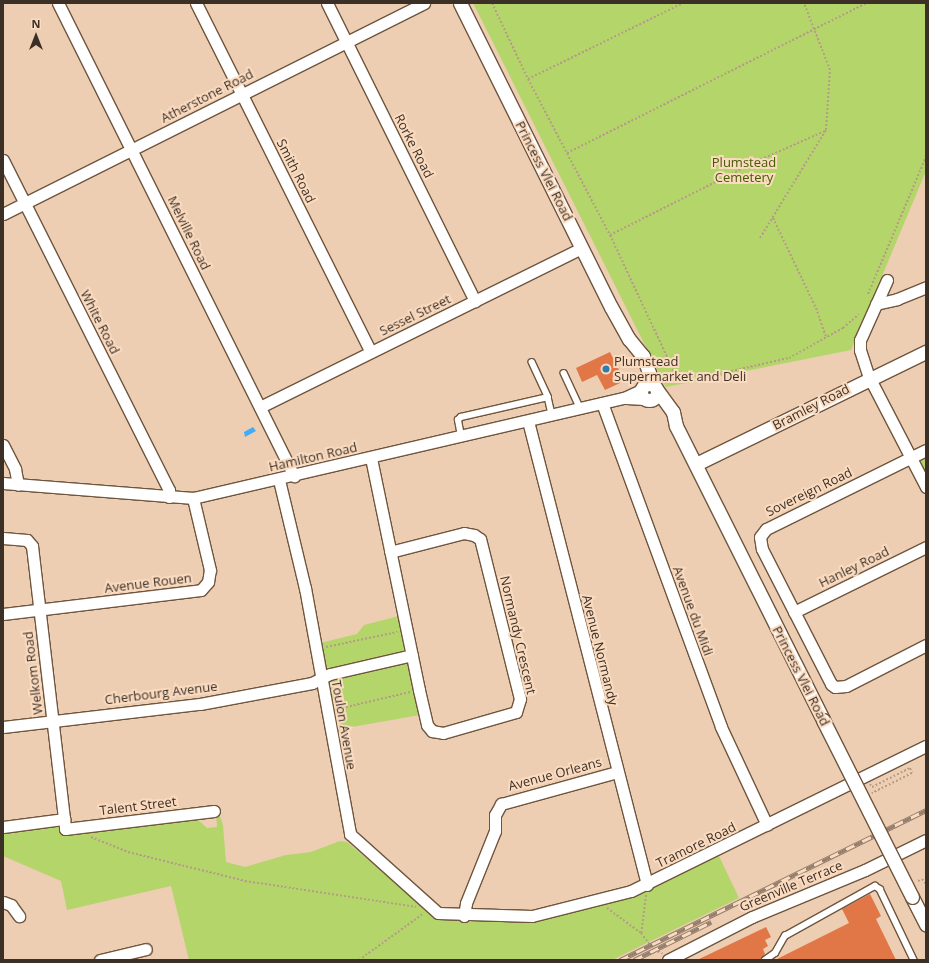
<!DOCTYPE html>
<style>
body{margin:0}
#map{position:relative;width:929px;height:963px;overflow:hidden;background:#edceb3;font-family:"Open Sans",sans-serif}
div>[style]{position:absolute}
[style*='--x']{left:calc(var(--x)*1px);top:calc(var(--y)*1px);width:calc(var(--w)*1px);rotate:calc(var(--a)*1deg)}
.green>*{inset:0;background:#b4d569}
.water>*{inset:0;background:#41acf8}
.building>*{inset:0;background:#e17647}
.path>*{height:2px;margin-top:-1px;transform-origin:0;background:repeating-linear-gradient(90deg,#b59c87 0 2px,transparent 0 4px)}
.roads{filter:drop-shadow(1px 0 #6f553d) drop-shadow(-1px 0 #6f553d) drop-shadow(0 1px #6f553d) drop-shadow(0 -1px #6f553d)}
.service>*{height:5.5px;margin:-2.75px;padding:0 2.75px;transform-origin:2.75px;border-radius:2.75px;background:#fff}
.minor>*{height:11px;margin:-5.5px;padding:0 5.5px;transform-origin:5.5px;border-radius:5.5px;background:#fff}
.tertiary>*{height:13px;margin:-6.5px;padding:0 6.5px;transform-origin:6.5px;border-radius:6.5px;background:#fff}
.tertiary>.ring{margin:-6.5px;padding:0;box-sizing:content-box;background:none;border:13px solid #fff;border-radius:50%}
.rail>*{height:4.5px;margin-top:-2.25px;transform-origin:0;background:repeating-linear-gradient(90deg,#fadbc0 0 9px,#957f6d 0 18px);box-sizing:border-box;border-block:1px solid #957f6d}
.bridges{filter:drop-shadow(1px 0 #6f553d) drop-shadow(-1px 0 #6f553d) drop-shadow(0 1px #6f553d) drop-shadow(0 -1px #6f553d)}
.tertiary-bridge>*{height:13px;margin:-6.5px;padding:0 6.5px;transform-origin:6.5px;border-radius:6.5px;background:#fff}
.dots>*{width:11px;height:11px;translate:-50% -50%;box-sizing:border-box;border:2px solid #fadbc0;border-radius:50%}
span{translate:-50% -50%;white-space:nowrap;text-align:center;line-height:1.15;-webkit-text-stroke:4px #fadbc0;paint-order:stroke}
.street-label{font-size:13px;color:#3c3026}
.park-label{font-size:13px;color:#455a03}
.poi-label{font-size:13px;color:#3c3026}
.left{translate:0 -50%;text-align:left}
.frame{position:absolute;inset:0;border:4px solid #3c3026;pointer-events:none}
.north{position:absolute;left:16px;top:16px;width:40px;height:40px;-webkit-text-stroke:3px #fadbc0;paint-order:stroke;rotate:0deg;font-size:11px;font-weight:700;line-height:16px;text-align:center;color:#3c3026}
.north::after{content:'';display:block;margin:auto;width:14px;height:18px;background:#3c3026;clip-path:polygon(50% 0,100% 100%,50% 72%,0 100%)}
</style>
<div id="map">
<div class="green">
<i style="clip-path:polygon(473px 3px,926px 3px,926px 171px,851px 350px,666px 387px)"></i>
<i style="clip-path:polygon(926px 454px,926px 478px,919px 463px)"></i>
<i style="clip-path:polygon(399px 616px,405px 648px,402px 652px,331px 669px,323px 664px,320px 643px,357px 634px,364px 625px)"></i>
<i style="clip-path:polygon(404px 662px,409px 666px,420px 715px,335px 730px,328px 687px,330px 681px)"></i>
<i style="clip-path:polygon(216px 813px,219px 813px,223px 825px,226px 862px,245px 867px,286px 855px,311px 852px,340px 841px,347px 842px,439px 920px,520px 922px,542px 919px,638px 894px,719px 856px,739px 898px,612px 960px,189px 960px,171px 886px,67px 910px,61px 881px,3px 856px,3px 830px,58px 824px,63px 836px,69px 836px,74px 831px,196px 818px,207px 828px,217px 827px)"></i>
</div>
<div class="water">
<i style="clip-path:polygon(253px 427px,256px 431px,245px 437px,244px 432px)"></i>
</div>
<div class="building">
<i style="clip-path:polygon(610px 352px,622px 376px,620px 383px,605px 390px,597px 375px,582px 382px,576px 368px)"></i>
<i style="clip-path:polygon(870px 894px,881px 916px,876px 919px,896px 960px,775px 960px,849px 923px,842px 909px)"></i>
<i style="clip-path:polygon(766px 927px,771px 937px,765px 940px,768px 946px,763px 949px,765px 954px,761px 960px,697px 960px)"></i>
</div>
<div class="path">
<i style="--x:492;--y:3;--w:84;--a:64.7"></i>
<i style="--x:528;--y:79;--w:176;--a:62.3"></i>
<i style="--x:610;--y:235;--w:158;--a:64.9"></i>
<i style="--x:677;--y:378;--w:15;--a:8"></i>
<i style="--x:692;--y:380;--w:99;--a:-12.8"></i>
<i style="--x:789;--y:358;--w:62;--a:-29.1"></i>
<i style="--x:843;--y:328;--w:21;--a:-41"></i>
<i style="--x:528;--y:79;--w:173;--a:-26.1"></i>
<i style="--x:567;--y:153;--w:335;--a:-26.6"></i>
<i style="--x:773;--y:218;--w:100;--a:64.5"></i>
<i style="--x:816;--y:308;--w:31;--a:71"></i>
<i style="--x:610;--y:235;--w:165;--a:-26.7"></i>
<i style="--x:757;--y:161;--w:74;--a:-23.8"></i>
<i style="--x:760;--y:238;--w:127;--a:-58.6"></i>
<i style="--x:826;--y:130;--w:60;--a:-86.2"></i>
<i style="--x:830;--y:70;--w:72;--a:-111.2"></i>
<i style="--x:868;--y:294;--w:149;--a:-67.1"></i>
<i style="--x:326;--y:647;--w:73;--a:-11.9"></i>
<i style="--x:338;--y:709;--w:74;--a:-13.3"></i>
<i style="--x:870;--y:784;--w:4;--a:56"></i>
<i style="--x:872;--y:787;--w:42;--a:-26.6"></i>
<i style="--x:910;--y:768;--w:5;--a:68"></i>
<i style="--x:912;--y:773;--w:45;--a:153.4"></i>
<i style="--x:91;--y:837;--w:40;--a:22"></i>
<i style="--x:128;--y:852;--w:121;--a:13.9"></i>
<i style="--x:245;--y:881;--w:173;--a:8.6"></i>
<i style="--x:918;--y:881;--w:4;--a:-27"></i>
<i style="--x:922;--y:879;--w:6;--a:51"></i>
<i style="--x:646;--y:895;--w:38;--a:97"></i>
<i style="--x:641;--y:933;--w:21;--a:53"></i>
<i style="--x:654;--y:950;--w:9;--a:21"></i>
<i style="--x:607;--y:908;--w:42;--a:36.3"></i>
<i style="--x:359;--y:960;--w:80;--a:-35.9"></i>
</div>
<div class="roads">
<div class="service">
<i style="--x:532;--y:362;--w:38;--a:65"></i>
<i style="--x:564;--y:373;--w:38;--a:65"></i>
<i style="--x:461;--y:436;--w:16;--a:-101"></i>
<i style="--x:458;--y:420;--w:4;--a:-45"></i>
<i style="--x:461;--y:417;--w:89;--a:-12.9"></i>
<i style="--x:548;--y:397;--w:18;--a:77"></i>
<i style="--x:765;--y:960;--w:12;--a:-35"></i>
<i style="--x:775;--y:953;--w:20;--a:-60"></i>
<i style="--x:785;--y:936;--w:103;--a:-29.1"></i>
<i style="--x:875;--y:886;--w:6;--a:31"></i>
<i style="--x:880;--y:889;--w:79;--a:64.4"></i>
</div>
<div class="minor">
<i style="--x:58;--y:3;--w:529;--a:63.48"></i>
<i style="--x:196;--y:3;--w:390;--a:63.4"></i>
<i style="--x:327;--y:3;--w:333;--a:63.6"></i>
<i style="--x:3;--y:160;--w:369;--a:63.3"></i>
<i style="--x:169;--y:490;--w:7;--a:90"></i>
<i style="--x:3;--y:214;--w:471;--a:-26.6"></i>
<i style="--x:887;--y:280;--w:66;--a:114.2"></i>
<i style="--x:860;--y:340;--w:10;--a:90"></i>
<i style="--x:860;--y:350;--w:28;--a:72"></i>
<i style="--x:869;--y:377;--w:124;--a:62.6"></i>
<i style="--x:876;--y:304;--w:22;--a:-13"></i>
<i style="--x:897;--y:299;--w:31;--a:-22"></i>
<i style="--x:626;--y:398;--w:18;--a:3"></i>
<i style="--x:602;--y:403;--w:345;--a:69.8"></i>
<i style="--x:721;--y:727;--w:108;--a:64.9"></i>
<i style="--x:260;--y:407;--w:359;--a:-26.3"></i>
<i style="--x:528;--y:421;--w:479;--a:75.6"></i>
<i style="--x:3;--y:445;--w:27;--a:63"></i>
<i style="--x:15;--y:469;--w:16;--a:79"></i>
<i style="--x:926;--y:450;--w:178;--a:153.7"></i>
<i style="--x:766;--y:529;--w:10;--a:127"></i>
<i style="--x:760;--y:537;--w:12;--a:81"></i>
<i style="--x:762;--y:549;--w:152;--a:62.9"></i>
<i style="--x:831;--y:684;--w:5;--a:37"></i>
<i style="--x:835;--y:687;--w:11;--a:-5"></i>
<i style="--x:846;--y:686;--w:90;--a:-27.1"></i>
<i style="--x:371;--y:458;--w:237;--a:78.3"></i>
<i style="--x:419;--y:690;--w:36;--a:77"></i>
<i style="--x:427;--y:725;--w:8;--a:50"></i>
<i style="--x:432;--y:731;--w:11;--a:10"></i>
<i style="--x:443;--y:733;--w:76;--a:-16"></i>
<i style="--x:516;--y:712;--w:14;--a:-73"></i>
<i style="--x:520;--y:699;--w:165;--a:-104"></i>
<i style="--x:480;--y:539;--w:7;--a:-146"></i>
<i style="--x:474;--y:535;--w:10;--a:-169"></i>
<i style="--x:464;--y:533;--w:76;--a:165.6"></i>
<i style="--x:279;--y:480;--w:111;--a:76.5"></i>
<i style="--x:305;--y:588;--w:250;--a:79.6"></i>
<i style="--x:350;--y:834;--w:118;--a:41.9"></i>
<i style="--x:438;--y:913;--w:94;--a:1.8"></i>
<i style="--x:532;--y:916;--w:102;--a:-14.2"></i>
<i style="--x:631;--y:891;--w:329;--a:-26.2"></i>
<i style="--x:3;--y:483;--w:191;--a:4.5"></i>
<i style="--x:193;--y:498;--w:442;--a:-13.1"></i>
<i style="--x:624;--y:398;--w:19;--a:-25"></i>
<i style="--x:3;--y:538;--w:24;--a:5"></i>
<i style="--x:27;--y:540;--w:8;--a:50"></i>
<i style="--x:32;--y:546;--w:285;--a:83.3"></i>
<i style="--x:65;--y:829;--w:150;--a:-6.9"></i>
<i style="--x:794;--y:612;--w:147;--a:-26.2"></i>
<i style="--x:3;--y:614;--w:199;--a:-6.9"></i>
<i style="--x:201;--y:590;--w:11;--a:-49"></i>
<i style="--x:208;--y:582;--w:12;--a:-81"></i>
<i style="--x:210;--y:570;--w:74;--a:-103.3"></i>
<i style="--x:3;--y:727;--w:198;--a:-6.7"></i>
<i style="--x:200;--y:704;--w:114;--a:-10.6"></i>
<i style="--x:312;--y:683;--w:20;--a:-27"></i>
<i style="--x:330;--y:674;--w:84;--a:-13"></i>
<i style="--x:3;--y:827;--w:62;--a:-7.5"></i>
<i style="--x:3;--y:902;--w:9;--a:21"></i>
<i style="--x:11;--y:905;--w:14;--a:54"></i>
<i style="--x:464;--y:916;--w:13;--a:-81"></i>
<i style="--x:466;--y:903;--w:78;--a:-68.1"></i>
<i style="--x:495;--y:831;--w:16;--a:-90"></i>
<i style="--x:495;--y:815;--w:13;--a:-61"></i>
<i style="--x:501;--y:804;--w:120;--a:-15.4"></i>
<i style="--x:100;--y:960;--w:47;--a:-13.4"></i>
<i style="--x:668;--y:960;--w:94;--a:-27.1"></i>
<i style="--x:752;--y:917;--w:122;--a:-22.6"></i>
<i style="--x:865;--y:870;--w:68;--a:-26.2"></i>
</div>
<div class="tertiary">
<i style="--x:460;--y:3;--w:339;--a:63.6"></i>
<i style="--x:611;--y:307;--w:37;--a:61"></i>
<i style="--x:629;--y:339;--w:22;--a:51"></i>
<i style="--x:643;--y:356;--w:30;--a:70"></i>
<i class="ring" style="left:641px;top:384px;width:3px;height:3px"></i>
<i style="--x:657;--y:390;--w:27;--a:54"></i>
<i style="--x:673;--y:412;--w:14;--a:78"></i>
<i style="--x:676;--y:426;--w:329;--a:63.4"></i>
<i style="--x:696;--y:464;--w:256;--a:-26"></i>
<i style="--x:912;--y:897;--w:31;--a:63"></i>
</div>
</div>
<div class="rail">
<i style="--x:620;--y:960;--w:341;--a:-26.1"></i>
<i style="--x:634;--y:960;--w:86;--a:-26.3"></i>
</div>
<div class="bridges">
<div class="tertiary-bridge">
<i style="--x:823;--y:720;--w:198;--a:63.3"></i>
</div>
</div>
<div class="dots">
<i style="left:606px;top:369px;background:#337aaf"></i>
</div>
<div class="street-label">
<span style="left:207px;top:96px;rotate:-27deg">Atherstone Road</span>
<span style="left:414px;top:146px;rotate:63deg">Rorke Road</span>
<span style="left:296px;top:171px;rotate:63deg">Smith Road</span>
<span style="left:544px;top:171px;rotate:63deg">Princess Vlei Road</span>
<span style="left:189px;top:233px;rotate:64deg">Melville Road</span>
<span style="left:415px;top:315px;rotate:-26deg">Sessel Street</span>
<span style="left:100px;top:322px;rotate:63deg">White Road</span>
<span style="left:811px;top:407px;rotate:-27deg">Bramley Road</span>
<span style="left:313px;top:457px;rotate:-13deg">Hamilton Road</span>
<span style="left:809px;top:492px;rotate:-26deg">Sovereign Road</span>
<span style="left:854px;top:567px;rotate:-26deg">Hanley Road</span>
<span style="left:148px;top:583px;rotate:-7deg">Avenue Rouen</span>
<span style="left:693px;top:611px;rotate:70deg">Avenue du Midi</span>
<span style="left:518px;top:635px;rotate:77deg">Normandy Crescent</span>
<span style="left:600px;top:650px;rotate:76deg">Avenue Normandy</span>
<span style="left:33px;top:673px;rotate:-97deg">Welkom Road</span>
<span style="left:801px;top:676px;rotate:63deg">Princess Vlei Road</span>
<span style="left:161px;top:693px;rotate:-7deg">Cherbourg Avenue</span>
<span style="left:344px;top:725px;rotate:80deg">Toulon Avenue</span>
<span style="left:555px;top:774px;rotate:-15deg">Avenue Orleans</span>
<span style="left:138px;top:806px;rotate:-7deg">Talent Street</span>
<span style="left:696px;top:845px;rotate:-26deg">Tramore Road</span>
<span style="left:791px;top:886px;rotate:-23deg">Greenville Terrace</span>
</div>
<div class="park-label">
<span style="left:744px;top:170px">Plumstead<br>Cemetery</span>
</div>
<div class="poi-label">
<span class="left" style="left:614px;top:369px">Plumstead<br>Supermarket and Deli</span>
</div>
<div class="frame"></div>
<div class="north">N</div>
</div>
